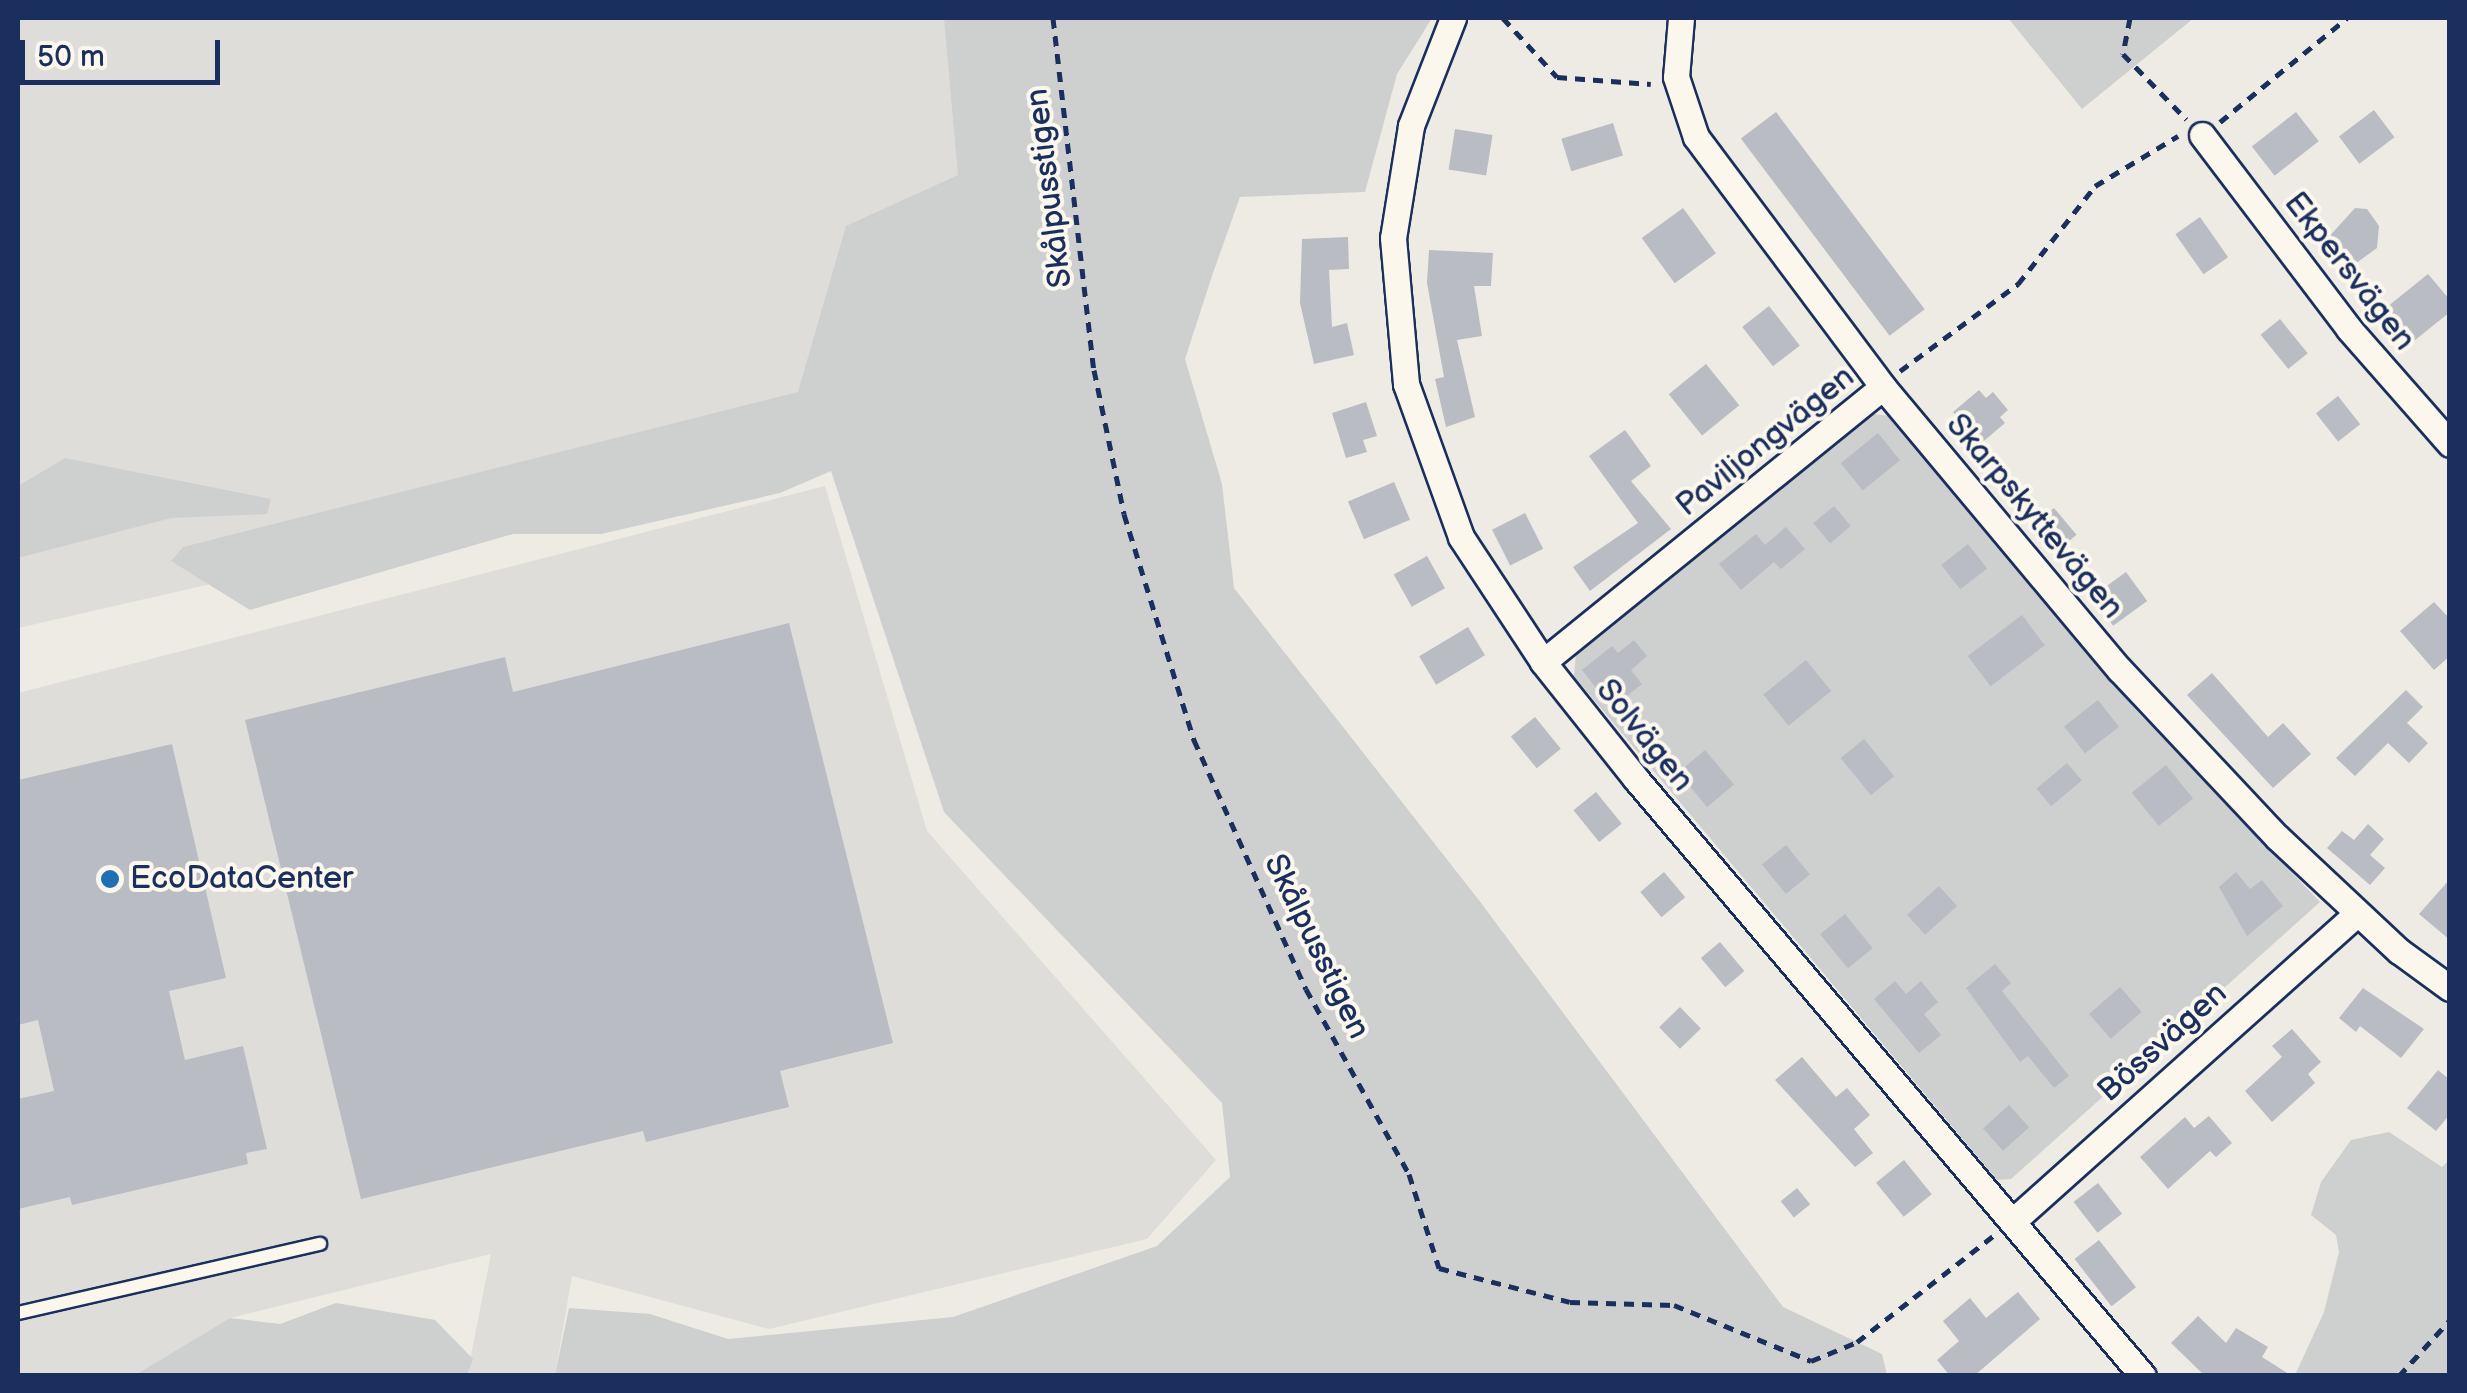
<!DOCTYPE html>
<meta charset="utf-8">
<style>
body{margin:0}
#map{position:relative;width:2467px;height:1393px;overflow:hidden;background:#eeebe4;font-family:"Balsamiq Sans",sans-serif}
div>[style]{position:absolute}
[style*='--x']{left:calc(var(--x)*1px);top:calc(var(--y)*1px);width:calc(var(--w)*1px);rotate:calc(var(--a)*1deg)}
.built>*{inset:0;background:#deddda}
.green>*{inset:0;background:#cecfcf}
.building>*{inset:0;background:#b9bcc3;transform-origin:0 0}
.path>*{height:5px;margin-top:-2.5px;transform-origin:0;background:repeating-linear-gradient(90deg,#1b2f5e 0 10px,transparent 0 18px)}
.roads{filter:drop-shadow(2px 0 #1b2f5e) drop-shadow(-2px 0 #1b2f5e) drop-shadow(0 2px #1b2f5e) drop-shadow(0 -2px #1b2f5e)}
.lane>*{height:12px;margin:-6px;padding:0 6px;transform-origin:6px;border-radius:6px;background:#fbf7ec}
.street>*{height:25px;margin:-12.5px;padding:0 12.5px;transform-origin:12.5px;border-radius:12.5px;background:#fbf7ec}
.dots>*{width:28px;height:28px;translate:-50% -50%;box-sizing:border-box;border:5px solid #fbf7ec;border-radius:50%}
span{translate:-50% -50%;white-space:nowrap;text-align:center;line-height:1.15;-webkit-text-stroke:8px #fbf7ec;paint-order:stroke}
.street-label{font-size:32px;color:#1b2f5e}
.poi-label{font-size:32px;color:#1b2f5e}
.left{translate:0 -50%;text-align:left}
.frame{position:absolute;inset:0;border:20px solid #1b2f5e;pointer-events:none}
.scale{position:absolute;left:20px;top:40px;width:200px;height:45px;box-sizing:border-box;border:5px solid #1b2f5e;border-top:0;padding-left:12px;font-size:30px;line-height:35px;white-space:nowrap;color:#1b2f5e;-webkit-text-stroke:8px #fbf7ec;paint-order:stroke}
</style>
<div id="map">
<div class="built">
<i style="clip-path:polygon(18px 18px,979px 18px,1021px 399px,18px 628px)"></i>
<i style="clip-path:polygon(825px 486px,927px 831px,1216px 1160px,1147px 1239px,769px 1329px,572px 1276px,555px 1375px,467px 1375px,491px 1254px,230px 1318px,135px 1375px,18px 1376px,18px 693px)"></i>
</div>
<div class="green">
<i style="clip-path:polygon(944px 18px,1432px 18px,1397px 74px,1365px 192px,1240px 197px,1213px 273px,1185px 359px,1222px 484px,1234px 588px,1478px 899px,1783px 1307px,1882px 1354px,1887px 1375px,555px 1375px,569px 1308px,650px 1314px,728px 1339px,953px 1317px,1157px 1246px,1230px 1177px,1222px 1103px,944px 812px,831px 471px,780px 493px,601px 534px,513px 534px,250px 610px,171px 561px,183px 547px,798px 392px,846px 226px,958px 175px)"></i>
<i style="clip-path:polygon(2008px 18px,2194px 18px,2082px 109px)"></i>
<i style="clip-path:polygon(1872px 414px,1890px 416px,2137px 711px,2320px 902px,2011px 1179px,1997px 1180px,1574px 676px,1576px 654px)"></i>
<i style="clip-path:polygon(65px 458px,271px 499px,267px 514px,171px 518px,18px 558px,18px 486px)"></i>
<i style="clip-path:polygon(2389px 1132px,2442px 1167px,2449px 1160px,2449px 1375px,2295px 1375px,2324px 1312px,2339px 1252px,2336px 1235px,2311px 1215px,2321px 1182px,2351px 1140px)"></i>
<i style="clip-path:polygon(336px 1303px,435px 1320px,473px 1359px,467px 1375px,135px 1375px,230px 1318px,280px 1324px)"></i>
</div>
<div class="building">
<i style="left:2374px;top:110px;width:34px;height:44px;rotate:53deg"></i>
<i style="left:1776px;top:112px;width:247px;height:44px;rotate:53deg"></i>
<i style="left:2296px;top:112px;width:37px;height:56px;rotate:52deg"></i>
<i style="left:1613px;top:123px;width:34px;height:54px;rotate:73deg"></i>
<i style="left:1455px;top:129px;width:38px;height:41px;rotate:9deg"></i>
<i style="left:1683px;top:208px;width:56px;height:51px;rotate:54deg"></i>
<i style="clip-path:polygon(2355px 208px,2367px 209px,2379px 226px,2377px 248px,2348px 269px,2326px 240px)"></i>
<i style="left:2200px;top:217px;width:49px;height:30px;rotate:55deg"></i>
<i style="clip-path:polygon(1348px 237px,1349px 269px,1329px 270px,1332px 327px,1347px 323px,1354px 355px,1314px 364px,1300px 303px,1302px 239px)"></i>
<i style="clip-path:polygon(1429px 250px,1493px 253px,1491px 286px,1474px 286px,1482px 336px,1457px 340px,1475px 417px,1446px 427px,1435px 379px,1444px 377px,1427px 283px)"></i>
<i style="clip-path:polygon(2428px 274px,2450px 300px,2450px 312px,2409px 345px,2382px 311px)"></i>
<i style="left:1769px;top:306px;width:50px;height:34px;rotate:52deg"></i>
<i style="left:2280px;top:319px;width:44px;height:25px;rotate:51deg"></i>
<i style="left:1706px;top:364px;width:53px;height:48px;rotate:51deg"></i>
<i style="clip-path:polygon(1979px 390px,1986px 398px,1993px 392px,2008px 410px,2000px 417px,2005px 423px,1979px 445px,1953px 412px)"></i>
<i style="left:2338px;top:396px;width:36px;height:28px;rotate:52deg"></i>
<i style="clip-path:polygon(1366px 402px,1377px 436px,1363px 440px,1367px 452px,1346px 458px,1332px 413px)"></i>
<i style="clip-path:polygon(1625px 430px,1651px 466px,1631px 481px,1671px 529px,1590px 591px,1573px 567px,1638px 523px,1589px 456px)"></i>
<i style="left:1878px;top:433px;width:35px;height:48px;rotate:51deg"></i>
<i style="left:1394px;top:482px;width:41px;height:50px;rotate:67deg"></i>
<i style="left:1834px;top:506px;width:26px;height:27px;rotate:50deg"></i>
<i style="left:2054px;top:508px;width:35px;height:28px;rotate:50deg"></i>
<i style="left:1525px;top:513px;width:40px;height:37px;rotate:63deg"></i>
<i style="clip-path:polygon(1786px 527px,1805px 549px,1781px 569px,1774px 562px,1741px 590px,1719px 564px,1756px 534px,1765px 545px)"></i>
<i style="left:1968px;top:544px;width:31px;height:34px;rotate:52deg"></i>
<i style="left:1427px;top:556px;width:37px;height:38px;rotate:61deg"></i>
<i style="left:2126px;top:572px;width:36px;height:42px;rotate:54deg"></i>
<i style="clip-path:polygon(2434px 602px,2450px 619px,2450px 656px,2434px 670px,2400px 631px)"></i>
<i style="left:2022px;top:615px;width:38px;height:68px;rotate:53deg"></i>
<i style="clip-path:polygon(789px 623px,893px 1043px,780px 1071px,789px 1107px,646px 1142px,643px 1131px,361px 1199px,245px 720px,505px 657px,513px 692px)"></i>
<i style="left:1468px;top:627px;width:33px;height:57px;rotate:59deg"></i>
<i style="clip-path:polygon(1634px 640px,1647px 656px,1631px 670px,1642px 684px,1612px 708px,1582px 670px,1612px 646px,1618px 653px)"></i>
<i style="left:1806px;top:660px;width:40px;height:55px;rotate:51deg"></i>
<i style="clip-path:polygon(2212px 673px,2268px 737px,2283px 723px,2311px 754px,2273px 788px,2187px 695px)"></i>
<i style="clip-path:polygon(2406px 690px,2423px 707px,2407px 723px,2428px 743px,2409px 763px,2388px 743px,2355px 776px,2336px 758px)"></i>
<i style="left:2098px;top:700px;width:34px;height:43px;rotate:52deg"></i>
<i style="left:1535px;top:717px;width:41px;height:31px;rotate:51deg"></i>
<i style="left:1864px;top:739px;width:48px;height:30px;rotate:51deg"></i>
<i style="clip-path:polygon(172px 744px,226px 978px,169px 991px,185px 1060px,243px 1046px,267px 1149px,246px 1153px,248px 1164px,72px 1205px,70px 1197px,18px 1209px,18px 1099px,54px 1091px,38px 1020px,18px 1025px,18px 780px)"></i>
<i style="left:1705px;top:750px;width:45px;height:35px;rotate:50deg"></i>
<i style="left:2067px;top:763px;width:23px;height:40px;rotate:50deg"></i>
<i style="left:2166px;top:765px;width:43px;height:44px;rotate:51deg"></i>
<i style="left:1596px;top:792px;width:41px;height:29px;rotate:51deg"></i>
<i style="clip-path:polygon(2368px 824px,2384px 839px,2370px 855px,2385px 868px,2370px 885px,2327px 848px,2342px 831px,2354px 840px)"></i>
<i style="left:1786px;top:845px;width:38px;height:31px;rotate:51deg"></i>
<i style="left:1664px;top:872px;width:33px;height:31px;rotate:50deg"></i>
<i style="clip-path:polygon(2236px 872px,2250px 889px,2262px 880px,2283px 906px,2247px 936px,2219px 887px)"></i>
<i style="clip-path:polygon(2450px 879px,2450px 940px,2419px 914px)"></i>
<i style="left:1939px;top:886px;width:27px;height:43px;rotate:48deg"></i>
<i style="left:1845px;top:914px;width:44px;height:32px;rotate:51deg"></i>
<i style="left:1720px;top:942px;width:38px;height:25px;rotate:50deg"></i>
<i style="clip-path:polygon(1995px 964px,2011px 983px,2002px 991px,2069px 1076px,2054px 1088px,2028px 1056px,2020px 1062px,1966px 988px)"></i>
<i style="clip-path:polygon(1895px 981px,1906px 994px,1921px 981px,1938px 1002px,1924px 1014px,1941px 1035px,1919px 1053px,1874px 999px)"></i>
<i style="left:2120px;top:987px;width:33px;height:41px;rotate:49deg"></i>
<i style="clip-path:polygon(2363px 988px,2424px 1029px,2401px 1058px,2360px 1026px,2356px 1032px,2339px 1018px)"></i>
<i style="left:1680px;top:1007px;width:30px;height:29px;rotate:46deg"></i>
<i style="clip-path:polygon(2292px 1029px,2321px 1062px,2308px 1074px,2315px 1083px,2272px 1122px,2245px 1091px,2282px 1057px,2272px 1046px)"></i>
<i style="clip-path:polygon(1802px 1057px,1836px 1097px,1847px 1088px,1870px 1115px,1854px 1129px,1873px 1153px,1855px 1167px,1775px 1080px)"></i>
<i style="clip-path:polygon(2438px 1070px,2450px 1080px,2450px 1114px,2436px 1131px,2407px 1108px)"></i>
<i style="left:2009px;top:1105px;width:30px;height:35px;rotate:48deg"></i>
<i style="clip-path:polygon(2209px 1116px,2232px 1143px,2216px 1157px,2210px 1151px,2168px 1189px,2140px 1157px,2185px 1117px,2194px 1128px)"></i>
<i style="left:1904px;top:1160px;width:44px;height:36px;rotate:51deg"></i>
<i style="left:2098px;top:1183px;width:39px;height:31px;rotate:52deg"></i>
<i style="left:1797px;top:1188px;width:21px;height:21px;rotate:51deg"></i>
<i style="left:2099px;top:1240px;width:60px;height:31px;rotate:52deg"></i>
<i style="clip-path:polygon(2018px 1292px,2040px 1319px,1974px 1376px,1950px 1376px,1937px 1360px,1959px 1341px,1943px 1321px,1970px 1298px,1986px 1318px)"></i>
<i style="clip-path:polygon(2198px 1316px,2226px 1343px,2236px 1328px,2268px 1347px,2262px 1357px,2292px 1376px,2205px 1376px,2171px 1343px)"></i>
</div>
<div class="path">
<i style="--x:1053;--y:18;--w:354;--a:83.4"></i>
<i style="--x:1094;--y:370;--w:147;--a:78.2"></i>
<i style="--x:1124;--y:514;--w:237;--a:72.8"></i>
<i style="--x:1194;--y:740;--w:273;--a:65.8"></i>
<i style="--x:1306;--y:989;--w:212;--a:60.9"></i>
<i style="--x:1409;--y:1174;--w:99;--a:72.3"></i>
<i style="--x:1439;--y:1268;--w:135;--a:14.5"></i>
<i style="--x:1570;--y:1302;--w:104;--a:1.7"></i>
<i style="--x:1674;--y:1305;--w:148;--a:22.2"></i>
<i style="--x:1811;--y:1361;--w:50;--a:-22.4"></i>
<i style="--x:1857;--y:1342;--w:172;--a:-37.9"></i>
<i style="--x:1503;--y:18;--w:80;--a:47.5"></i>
<i style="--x:1557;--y:77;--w:94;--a:4.3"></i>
<i style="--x:2130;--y:18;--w:37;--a:101"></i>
<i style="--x:2123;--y:54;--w:91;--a:45.9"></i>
<i style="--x:2220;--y:122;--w:164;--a:-39.3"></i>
<i style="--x:1900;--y:371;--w:147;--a:-36.4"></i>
<i style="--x:2018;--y:284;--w:125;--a:-51.8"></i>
<i style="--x:2095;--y:186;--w:97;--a:-31.1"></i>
<i style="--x:2399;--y:1376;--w:76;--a:-47.7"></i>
</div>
<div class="roads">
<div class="lane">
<i style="--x:18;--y:1313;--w:310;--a:-12.9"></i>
</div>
<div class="street">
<i style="--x:1453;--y:18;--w:116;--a:111.3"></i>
<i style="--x:1411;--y:126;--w:113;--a:99.1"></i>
<i style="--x:1393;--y:238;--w:147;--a:84.9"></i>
<i style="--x:1406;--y:384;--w:163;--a:70.2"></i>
<i style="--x:1461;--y:537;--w:149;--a:56.7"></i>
<i style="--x:1543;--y:662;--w:149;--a:51.5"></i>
<i style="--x:1636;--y:779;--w:783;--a:49.66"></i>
<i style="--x:1681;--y:18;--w:59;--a:94.8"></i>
<i style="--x:1676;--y:77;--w:63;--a:71.6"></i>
<i style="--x:1696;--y:137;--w:312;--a:53.2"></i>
<i style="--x:1883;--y:387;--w:369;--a:50.1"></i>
<i style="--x:2120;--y:670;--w:229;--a:46.8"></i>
<i style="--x:2277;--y:837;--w:167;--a:43.1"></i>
<i style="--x:2399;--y:951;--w:63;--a:36"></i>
<i style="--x:2202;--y:135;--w:243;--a:52.8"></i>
<i style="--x:2349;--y:329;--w:153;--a:48.7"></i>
<i style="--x:1543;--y:662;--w:437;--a:-39"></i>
<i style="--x:2013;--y:1221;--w:462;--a:-41.8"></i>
</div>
</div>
<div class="dots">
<i style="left:110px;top:879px;background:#1f6fb2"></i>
</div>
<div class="street-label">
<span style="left:1050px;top:188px;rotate:-97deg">Skålpusstigen</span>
<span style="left:2349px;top:272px;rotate:52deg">Ekpersvägen</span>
<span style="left:1766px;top:442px;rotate:-39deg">Paviljongvägen</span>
<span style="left:2034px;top:517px;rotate:50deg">Skarpskyttevägen</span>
<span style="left:1644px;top:736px;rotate:51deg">Solvägen</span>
<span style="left:1316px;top:947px;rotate:64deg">Skålpusstigen</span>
<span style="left:2163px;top:1043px;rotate:-42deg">Bössvägen</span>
</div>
<div class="poi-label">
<span class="left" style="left:130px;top:879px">EcoDataCenter</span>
</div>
<div class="frame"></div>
<div class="scale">50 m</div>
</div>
